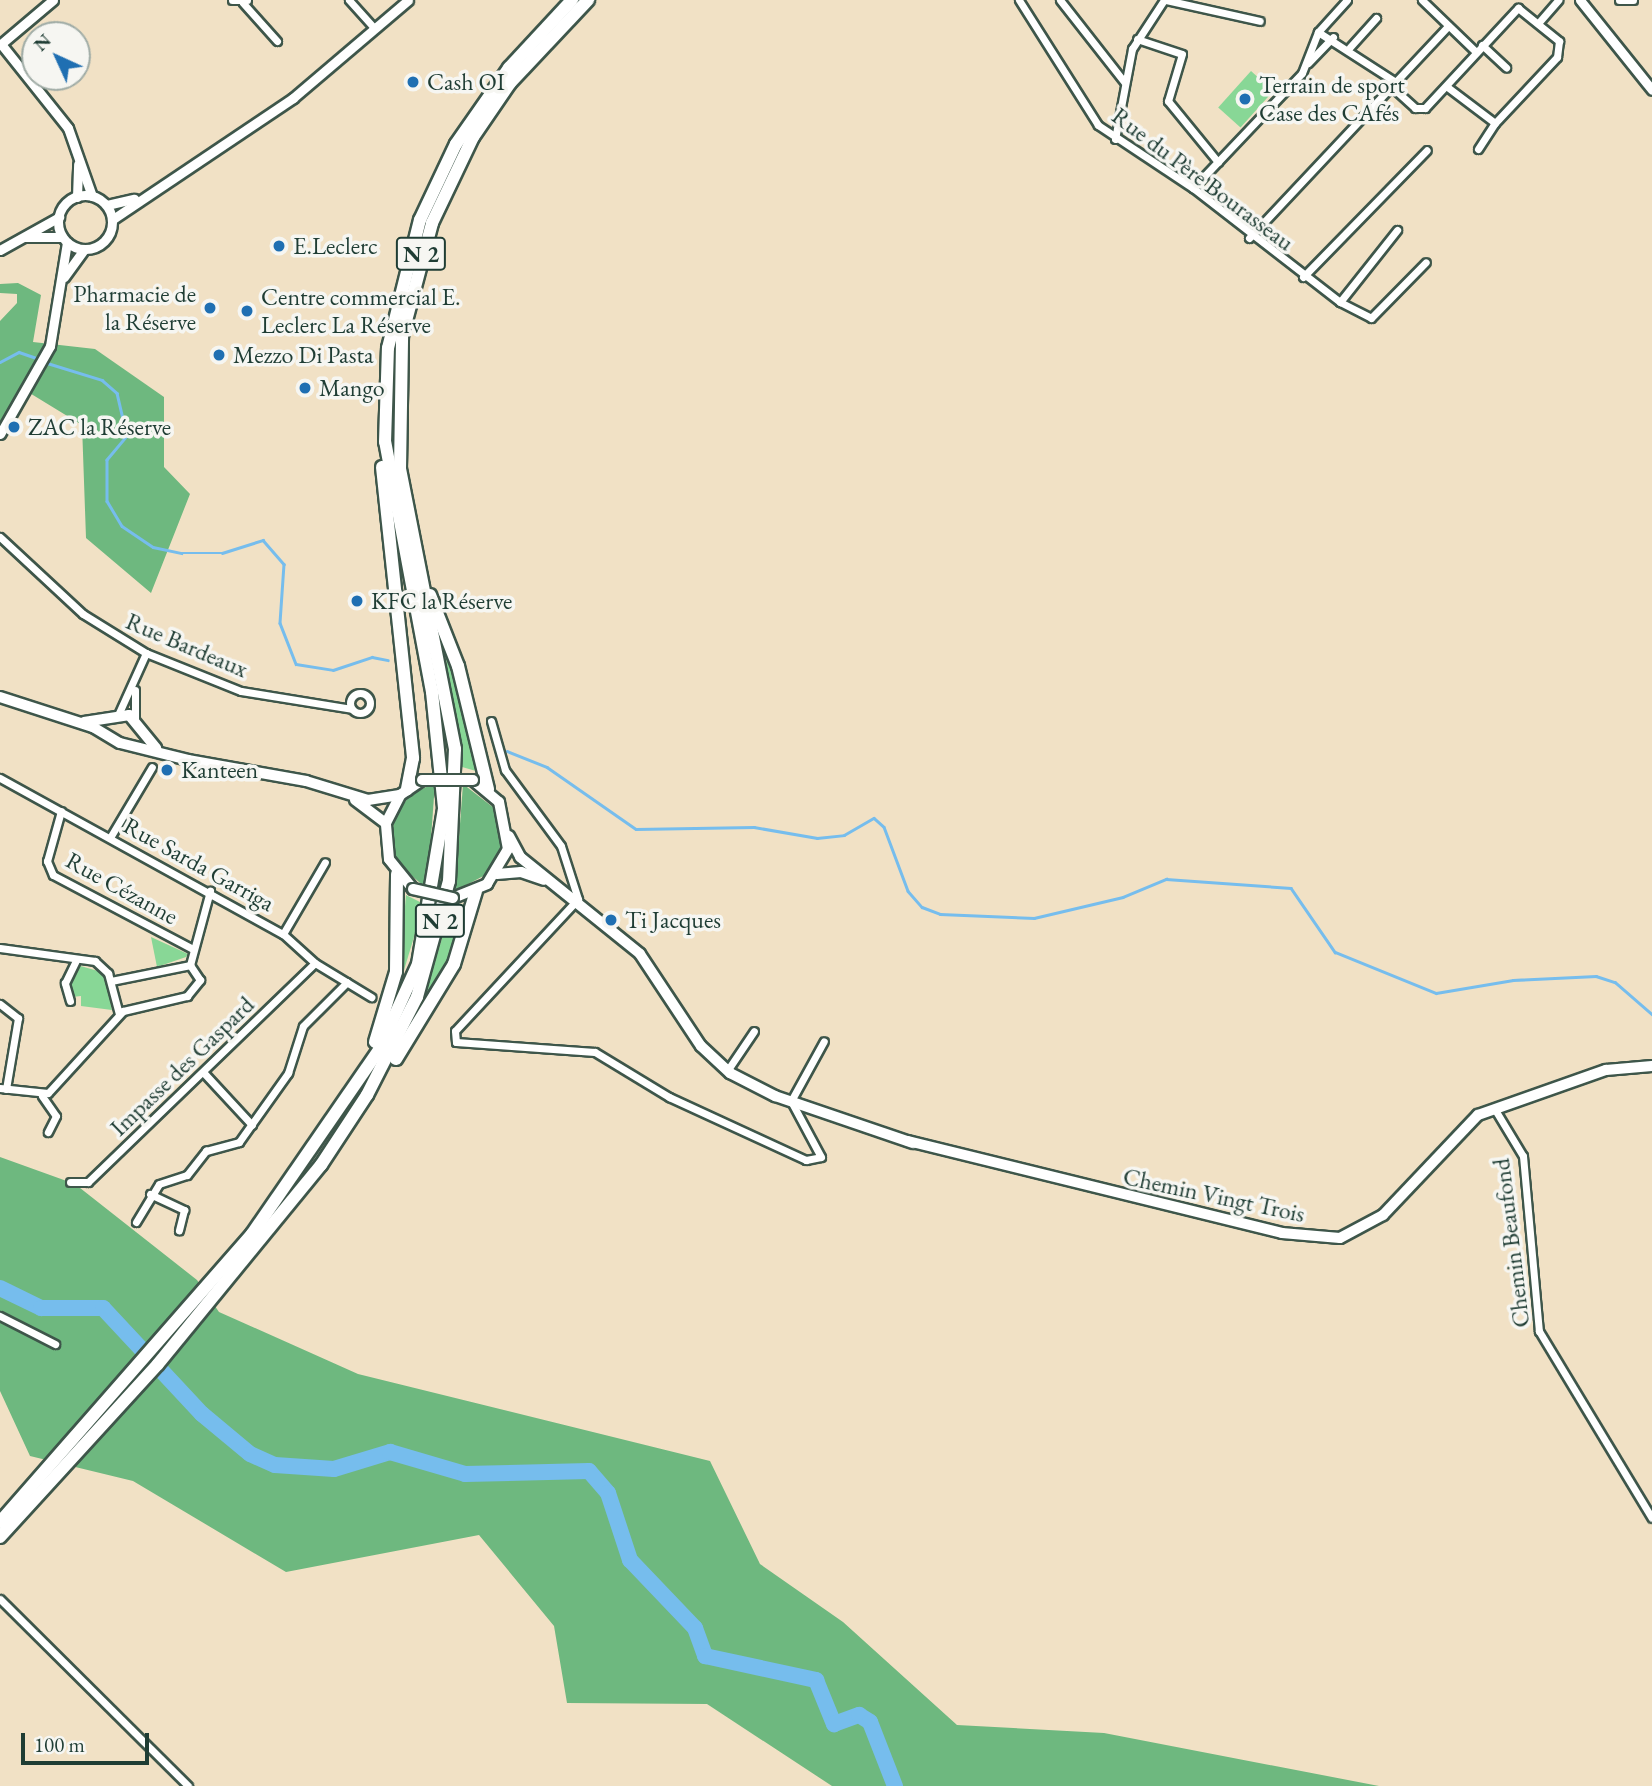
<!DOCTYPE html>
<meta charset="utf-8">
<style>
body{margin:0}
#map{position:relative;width:1652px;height:1786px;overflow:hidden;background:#f1e1c5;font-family:"EB Garamond",serif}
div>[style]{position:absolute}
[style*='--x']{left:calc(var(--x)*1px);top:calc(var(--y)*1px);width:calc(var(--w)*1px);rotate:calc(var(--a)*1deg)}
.green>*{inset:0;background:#88d796;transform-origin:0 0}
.forest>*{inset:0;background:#6eb87f}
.stream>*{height:2.5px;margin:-1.25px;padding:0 1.25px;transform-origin:1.25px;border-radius:1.25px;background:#76bded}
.river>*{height:16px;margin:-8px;padding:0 8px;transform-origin:8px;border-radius:8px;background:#76bded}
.roads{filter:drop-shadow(2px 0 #3e564a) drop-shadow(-2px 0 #3e564a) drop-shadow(0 2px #3e564a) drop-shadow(0 -2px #3e564a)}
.minor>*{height:7px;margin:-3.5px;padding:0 3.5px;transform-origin:3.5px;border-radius:3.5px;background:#fff}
.minor>.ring{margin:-3.5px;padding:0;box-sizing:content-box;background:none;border:7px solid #fff;border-radius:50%}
.tertiary>*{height:9px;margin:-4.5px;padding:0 4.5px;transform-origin:4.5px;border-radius:4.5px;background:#fff}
.tertiary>.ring{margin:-4.5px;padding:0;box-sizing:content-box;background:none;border:9px solid #fff;border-radius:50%}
.secondary>*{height:10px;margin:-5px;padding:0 5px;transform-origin:5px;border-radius:5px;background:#fff}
.trunk>*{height:12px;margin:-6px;padding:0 6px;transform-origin:6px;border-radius:6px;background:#fff}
.bridges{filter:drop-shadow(2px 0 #3e564a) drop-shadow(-2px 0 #3e564a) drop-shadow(0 2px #3e564a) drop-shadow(0 -2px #3e564a)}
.secondary-bridge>*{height:10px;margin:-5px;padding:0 5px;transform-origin:5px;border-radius:5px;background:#fff}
.dots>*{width:19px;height:19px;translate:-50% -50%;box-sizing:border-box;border:4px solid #f6f6f2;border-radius:50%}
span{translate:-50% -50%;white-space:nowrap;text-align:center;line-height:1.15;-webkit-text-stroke:7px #f6f6f2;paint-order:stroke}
.shield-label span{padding:2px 5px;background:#f6f6f2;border:2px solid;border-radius:5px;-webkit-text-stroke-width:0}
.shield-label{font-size:23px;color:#1f3d34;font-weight:700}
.poi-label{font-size:24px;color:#1f3d34}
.left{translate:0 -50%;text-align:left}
.right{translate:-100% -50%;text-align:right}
.street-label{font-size:24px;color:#1f3d34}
.north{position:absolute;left:21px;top:21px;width:70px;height:70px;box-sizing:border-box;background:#f6f6f2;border:2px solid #a0aca6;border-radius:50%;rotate:315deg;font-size:19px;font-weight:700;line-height:28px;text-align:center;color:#1f3d34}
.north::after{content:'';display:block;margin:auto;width:24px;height:32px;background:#1f6fb2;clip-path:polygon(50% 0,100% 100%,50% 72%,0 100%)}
.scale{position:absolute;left:21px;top:1733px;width:128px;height:32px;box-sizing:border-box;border:4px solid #1f3d34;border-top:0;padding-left:9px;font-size:21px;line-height:24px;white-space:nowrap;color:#1f3d34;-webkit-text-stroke:5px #f6f6f2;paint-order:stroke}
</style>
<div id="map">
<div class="green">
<i style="left:1251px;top:71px;width:30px;height:49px;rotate:42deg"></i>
<i style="clip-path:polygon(444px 647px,463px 698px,476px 771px,462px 767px)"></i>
<i style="clip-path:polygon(406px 895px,424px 904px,398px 990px,402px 940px)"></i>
<i style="clip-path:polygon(465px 904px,460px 937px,420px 1013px,451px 907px)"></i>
<i style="clip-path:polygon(151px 937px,188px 954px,186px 957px,157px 967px)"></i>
<i style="clip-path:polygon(77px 965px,105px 973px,112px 1010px,81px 1006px,81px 996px,72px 997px,69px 982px)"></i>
</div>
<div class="forest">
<i style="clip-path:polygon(18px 283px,41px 295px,33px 342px,95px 349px,164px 397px,164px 467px,190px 494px,151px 593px,86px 538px,82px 425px,28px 392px,0 431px,0 321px,17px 303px,17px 294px,0 293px,0 284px)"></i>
<i style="clip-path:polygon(435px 783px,431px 838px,426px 888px,398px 864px,391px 840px,395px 815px,411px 794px)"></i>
<i style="clip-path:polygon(463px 784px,494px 808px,501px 849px,491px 872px,455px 891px)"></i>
<i style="clip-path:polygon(0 1157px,75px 1184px,197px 1280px,219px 1312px,358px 1374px,710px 1461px,760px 1564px,843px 1622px,957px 1725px,1104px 1733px,1379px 1786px,832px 1786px,707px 1704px,567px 1703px,554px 1626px,479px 1535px,286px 1572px,133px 1481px,30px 1456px,0 1391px)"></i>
</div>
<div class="stream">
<i style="--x:0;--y:362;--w:21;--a:-28"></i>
<i style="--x:19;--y:352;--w:21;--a:19"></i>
<i style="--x:44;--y:362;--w:61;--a:17.2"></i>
<i style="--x:102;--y:380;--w:20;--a:41"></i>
<i style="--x:117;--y:393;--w:44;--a:76.9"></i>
<i style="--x:127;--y:436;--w:31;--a:130"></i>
<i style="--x:107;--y:460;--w:41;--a:90"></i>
<i style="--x:107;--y:501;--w:29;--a:59"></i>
<i style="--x:122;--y:526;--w:37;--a:34"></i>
<i style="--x:153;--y:547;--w:29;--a:12"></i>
<i style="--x:181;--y:553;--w:41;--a:0"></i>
<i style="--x:222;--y:553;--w:43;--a:-17.6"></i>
<i style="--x:263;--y:540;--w:32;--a:49"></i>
<i style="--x:284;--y:564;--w:59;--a:93.9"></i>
<i style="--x:280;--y:623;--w:44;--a:68.7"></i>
<i style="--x:296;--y:664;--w:37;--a:9"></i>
<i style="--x:333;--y:670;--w:41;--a:-18.4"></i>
<i style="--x:372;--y:657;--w:16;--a:11"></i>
<i style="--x:507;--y:751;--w:43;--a:21.8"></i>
<i style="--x:547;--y:767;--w:108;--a:34.9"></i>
<i style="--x:636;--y:829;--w:118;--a:-1"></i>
<i style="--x:754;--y:827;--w:64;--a:9.9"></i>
<i style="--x:817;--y:838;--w:27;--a:-6"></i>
<i style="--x:844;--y:835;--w:34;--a:-30"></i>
<i style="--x:874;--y:818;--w:13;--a:42"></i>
<i style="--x:884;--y:827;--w:68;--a:69.4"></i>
<i style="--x:908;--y:891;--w:21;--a:49"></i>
<i style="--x:922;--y:907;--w:19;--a:21"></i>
<i style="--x:940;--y:914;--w:94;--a:2.4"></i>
<i style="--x:1034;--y:918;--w:91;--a:-13.3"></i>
<i style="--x:1123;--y:897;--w:47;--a:-22.7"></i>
<i style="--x:1166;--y:879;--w:125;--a:4.1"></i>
<i style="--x:1291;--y:888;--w:78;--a:55.5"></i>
<i style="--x:1335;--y:952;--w:109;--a:22.1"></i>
<i style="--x:1436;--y:993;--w:78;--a:-9.6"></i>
<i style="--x:1513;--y:980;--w:83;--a:-2.8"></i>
<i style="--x:1596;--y:976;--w:20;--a:18"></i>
<i style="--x:1615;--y:982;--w:49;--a:40.9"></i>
</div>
<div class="river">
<i style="--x:0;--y:1288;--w:46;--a:26"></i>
<i style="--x:41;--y:1308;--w:62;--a:0"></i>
<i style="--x:103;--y:1308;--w:145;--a:47"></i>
<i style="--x:202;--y:1414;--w:62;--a:39.8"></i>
<i style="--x:250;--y:1454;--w:27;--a:24"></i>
<i style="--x:275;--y:1465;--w:59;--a:3.9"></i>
<i style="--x:334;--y:1469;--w:59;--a:-16.9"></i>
<i style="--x:390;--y:1452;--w:78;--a:16.3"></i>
<i style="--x:465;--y:1474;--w:124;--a:-1.4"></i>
<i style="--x:589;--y:1471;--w:29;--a:49"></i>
<i style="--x:608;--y:1493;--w:71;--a:71.8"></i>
<i style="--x:630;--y:1560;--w:94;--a:46.3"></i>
<i style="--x:695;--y:1628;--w:30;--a:70"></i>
<i style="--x:705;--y:1656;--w:114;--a:12.2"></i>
<i style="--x:816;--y:1680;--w:48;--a:67.8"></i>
<i style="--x:834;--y:1724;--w:27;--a:-20"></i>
<i style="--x:859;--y:1715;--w:13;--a:32"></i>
<i style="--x:870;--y:1722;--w:69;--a:68.7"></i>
</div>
<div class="roads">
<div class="minor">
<i style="--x:232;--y:0;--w:15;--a:0"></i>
<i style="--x:349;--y:0;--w:38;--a:48"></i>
<i style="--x:1019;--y:0;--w:148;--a:57.7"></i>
<i style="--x:1098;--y:125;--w:114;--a:33.6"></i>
<i style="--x:1193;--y:188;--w:186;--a:37.8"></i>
<i style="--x:1340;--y:302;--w:35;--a:27"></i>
<i style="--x:1371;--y:318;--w:78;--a:-45.5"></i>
<i style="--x:1060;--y:0;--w:105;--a:51.9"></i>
<i style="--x:1166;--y:0;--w:96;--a:12.6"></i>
<i style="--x:1422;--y:0;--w:75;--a:43.9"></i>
<i style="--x:1619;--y:0;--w:14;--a:0"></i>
<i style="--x:243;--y:3;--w:51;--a:48.2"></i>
<i style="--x:1540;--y:21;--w:28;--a:-49"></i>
<i style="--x:1318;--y:32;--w:94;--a:32.8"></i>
<i style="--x:1137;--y:39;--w:47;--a:18.4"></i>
<i style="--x:1182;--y:54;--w:49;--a:106.6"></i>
<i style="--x:1168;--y:101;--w:79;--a:50.7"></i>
<i style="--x:1482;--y:45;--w:33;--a:43"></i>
<i style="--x:1350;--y:47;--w:39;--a:-48"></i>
<i style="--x:1308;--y:63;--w:36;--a:-46"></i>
<i style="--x:1393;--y:88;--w:30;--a:42"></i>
<i style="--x:1415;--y:108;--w:10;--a:0"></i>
<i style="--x:1425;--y:108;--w:137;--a:-47.1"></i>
<i style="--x:1518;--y:8;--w:53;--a:38.8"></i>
<i style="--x:1559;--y:41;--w:16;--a:97"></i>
<i style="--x:1557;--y:57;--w:91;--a:133.2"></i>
<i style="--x:1495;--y:123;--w:61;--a:-142.9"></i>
<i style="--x:1115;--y:139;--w:92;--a:-79.3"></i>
<i style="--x:1132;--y:49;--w:59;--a:-56.9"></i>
<i style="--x:1478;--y:149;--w:31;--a:-57"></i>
<i style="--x:1193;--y:188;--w:158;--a:-46.5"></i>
<i style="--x:1302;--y:73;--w:44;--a:-68.7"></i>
<i style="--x:1318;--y:32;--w:43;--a:-47.8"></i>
<i style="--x:1249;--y:238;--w:291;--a:-46.8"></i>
<i style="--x:1303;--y:277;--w:177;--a:-45.7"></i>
<i style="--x:1340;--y:302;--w:92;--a:-51.6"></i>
<i style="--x:0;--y:537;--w:113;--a:42.9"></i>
<i style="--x:83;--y:614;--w:74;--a:31.8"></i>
<i style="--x:146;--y:653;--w:102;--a:21.8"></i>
<i style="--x:241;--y:691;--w:112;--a:9.2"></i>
<i style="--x:135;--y:690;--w:29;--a:90"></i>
<i class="ring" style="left:350px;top:693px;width:13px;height:13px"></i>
<i style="--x:118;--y:715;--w:68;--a:-65.7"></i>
<i style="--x:491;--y:721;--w:51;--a:74.1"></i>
<i style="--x:505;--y:770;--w:94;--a:53.6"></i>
<i style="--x:561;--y:846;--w:56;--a:72.2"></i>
<i style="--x:578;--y:899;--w:180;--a:133"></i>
<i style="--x:455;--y:1031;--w:11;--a:85"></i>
<i style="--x:456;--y:1042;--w:139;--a:4.1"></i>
<i style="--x:595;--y:1052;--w:87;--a:31.3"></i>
<i style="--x:669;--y:1097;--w:151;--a:24.7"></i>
<i style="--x:806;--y:1160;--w:15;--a:-11"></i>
<i style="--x:821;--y:1157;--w:64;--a:-118.2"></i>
<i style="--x:791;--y:1101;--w:68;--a:-61.2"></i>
<i style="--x:0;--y:778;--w:323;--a:28.9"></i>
<i style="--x:283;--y:934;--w:43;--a:42.2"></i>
<i style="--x:315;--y:963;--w:66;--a:31.3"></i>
<i style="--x:61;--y:811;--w:52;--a:105.6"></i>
<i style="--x:47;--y:861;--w:15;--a:67"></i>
<i style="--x:53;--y:875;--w:158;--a:27.9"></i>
<i style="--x:111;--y:836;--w:80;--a:-59.3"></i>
<i style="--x:283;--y:934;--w:83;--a:-59.7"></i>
<i style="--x:0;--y:948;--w:96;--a:7.8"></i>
<i style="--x:95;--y:961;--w:18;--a:43"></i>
<i style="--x:108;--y:973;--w:42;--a:75"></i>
<i style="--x:190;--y:965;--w:77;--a:-74.9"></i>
<i style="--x:111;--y:981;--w:81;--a:-11.4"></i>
<i style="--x:70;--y:1001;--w:19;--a:-106"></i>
<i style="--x:65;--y:983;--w:25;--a:-64"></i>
<i style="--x:0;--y:1004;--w:23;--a:38"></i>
<i style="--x:18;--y:1018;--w:72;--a:99.6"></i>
<i style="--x:727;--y:1071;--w:48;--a:-56"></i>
<i style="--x:203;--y:1072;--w:72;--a:47.2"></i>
<i style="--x:0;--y:1088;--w:48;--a:5.9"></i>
<i style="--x:48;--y:1093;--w:111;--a:-47.6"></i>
<i style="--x:123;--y:1011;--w:66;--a:-13.2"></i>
<i style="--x:187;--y:996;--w:21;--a:-51"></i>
<i style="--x:200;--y:980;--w:18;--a:-124"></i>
<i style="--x:42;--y:1096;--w:24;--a:55"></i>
<i style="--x:56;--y:1116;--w:18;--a:117"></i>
<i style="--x:1494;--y:1108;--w:56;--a:58.9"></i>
<i style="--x:1523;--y:1156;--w:176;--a:84.8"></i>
<i style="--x:1539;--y:1331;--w:218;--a:58.9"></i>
<i style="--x:70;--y:1182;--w:18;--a:0"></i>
<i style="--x:88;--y:1182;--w:315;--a:-44"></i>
<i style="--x:150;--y:1194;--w:38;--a:25"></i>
<i style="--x:184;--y:1210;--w:21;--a:104"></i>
<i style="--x:136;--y:1222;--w:44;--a:-58.8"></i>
<i style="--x:159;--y:1184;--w:29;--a:-18"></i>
<i style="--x:187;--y:1175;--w:31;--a:-52"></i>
<i style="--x:206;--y:1151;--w:34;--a:-15"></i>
<i style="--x:239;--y:1142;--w:85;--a:-54.6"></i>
<i style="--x:288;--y:1073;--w:49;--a:-72.3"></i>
<i style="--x:303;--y:1026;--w:62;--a:-45"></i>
<i style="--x:0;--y:1316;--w:62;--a:27"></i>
<i style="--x:0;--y:1599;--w:265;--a:44.8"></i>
</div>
<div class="tertiary">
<i style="--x:53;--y:0;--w:68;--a:139.8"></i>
<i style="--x:1;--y:44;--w:107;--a:51.4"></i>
<i style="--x:68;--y:128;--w:72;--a:70.6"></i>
<i style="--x:1580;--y:0;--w:115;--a:51.3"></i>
<i class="ring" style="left:58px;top:195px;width:45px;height:45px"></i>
<i style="--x:77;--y:197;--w:33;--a:-88"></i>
<i style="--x:107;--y:205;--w:28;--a:-13"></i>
<i style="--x:113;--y:219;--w:217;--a:-33.9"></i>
<i style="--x:293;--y:98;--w:151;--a:-40.4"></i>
<i style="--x:25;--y:237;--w:37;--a:0"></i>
<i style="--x:0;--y:250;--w:68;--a:-29.2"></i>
<i style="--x:64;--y:277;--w:34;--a:-54"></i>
<i style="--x:0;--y:434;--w:101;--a:-60.4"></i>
<i style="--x:50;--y:346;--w:105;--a:-80.7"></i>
</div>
<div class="secondary">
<i style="--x:0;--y:697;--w:98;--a:17.9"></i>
<i style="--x:93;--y:727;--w:31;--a:31"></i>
<i style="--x:120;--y:743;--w:70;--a:14"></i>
<i style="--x:188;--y:760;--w:120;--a:10.1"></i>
<i style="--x:306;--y:781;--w:65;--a:17"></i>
<i style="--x:368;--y:800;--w:32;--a:-9"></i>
<i style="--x:84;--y:722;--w:46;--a:-8.8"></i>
<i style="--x:129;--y:715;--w:43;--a:50.7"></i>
<i style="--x:355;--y:800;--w:39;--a:37"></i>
<i style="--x:509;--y:836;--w:24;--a:62"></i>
<i style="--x:520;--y:857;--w:154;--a:38.9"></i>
<i style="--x:640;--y:954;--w:110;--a:56.5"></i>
<i style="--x:701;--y:1046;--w:40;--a:43"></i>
<i style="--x:730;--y:1073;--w:51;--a:27.1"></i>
<i style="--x:775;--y:1096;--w:146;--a:18.8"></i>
<i style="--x:497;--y:874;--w:24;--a:-5"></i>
<i style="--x:521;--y:872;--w:24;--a:19"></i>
<i style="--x:413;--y:889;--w:38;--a:-129"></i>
<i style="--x:389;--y:859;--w:36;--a:-95"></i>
<i style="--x:386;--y:823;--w:31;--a:-63"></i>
<i style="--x:400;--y:795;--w:27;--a:-34"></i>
<i style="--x:453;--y:898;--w:37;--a:-22"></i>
<i style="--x:487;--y:884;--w:41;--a:-59"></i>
<i style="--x:508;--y:849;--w:48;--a:-100.8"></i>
<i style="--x:499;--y:802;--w:34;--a:-140"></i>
<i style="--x:908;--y:1141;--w:385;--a:13.8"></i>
<i style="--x:1282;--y:1233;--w:58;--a:4.9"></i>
<i style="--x:1340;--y:1238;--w:49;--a:-28.1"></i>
<i style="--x:1383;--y:1215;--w:138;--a:-46.5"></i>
<i style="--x:1478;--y:1115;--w:136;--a:-19.4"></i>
<i style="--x:1606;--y:1070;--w:46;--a:-5"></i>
</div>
<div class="trunk">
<i style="--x:382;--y:467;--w:293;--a:83.9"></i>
<i style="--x:413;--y:758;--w:32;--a:101"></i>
<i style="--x:430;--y:595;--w:76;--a:68.5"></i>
<i style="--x:458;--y:666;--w:127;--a:76.3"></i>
<i style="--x:375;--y:1042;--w:73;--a:-73.3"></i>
<i style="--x:396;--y:972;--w:98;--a:-89.4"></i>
<i style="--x:396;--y:1059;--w:111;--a:-58.6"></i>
<i style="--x:454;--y:964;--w:76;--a:-73.2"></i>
<i style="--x:0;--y:1522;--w:383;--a:-48.8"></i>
<i style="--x:252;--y:1234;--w:224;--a:-55.4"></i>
<i style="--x:379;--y:1050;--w:94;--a:-65.6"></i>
<i style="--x:418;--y:964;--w:158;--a:-80.5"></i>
<i style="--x:444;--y:808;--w:117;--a:-95.9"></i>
<i style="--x:432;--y:692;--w:254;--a:-100.6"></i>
<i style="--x:385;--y:442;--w:94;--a:-88.2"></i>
<i style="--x:388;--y:348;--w:132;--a:-76"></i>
<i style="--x:420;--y:220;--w:84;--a:-64.7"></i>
<i style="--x:456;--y:144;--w:93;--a:-55.1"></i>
<i style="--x:509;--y:68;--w:93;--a:-47.2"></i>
<i style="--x:0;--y:1537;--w:234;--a:-47.6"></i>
<i style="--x:158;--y:1364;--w:257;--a:-50.7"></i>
<i style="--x:321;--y:1165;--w:84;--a:-56.7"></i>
<i style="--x:367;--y:1095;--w:110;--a:-63"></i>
<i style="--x:417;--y:997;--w:120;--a:-74.6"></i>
<i style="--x:449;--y:881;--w:132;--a:-87.4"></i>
<i style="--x:455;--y:749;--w:285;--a:-101.1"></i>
<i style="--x:400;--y:469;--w:133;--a:-89.1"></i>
<i style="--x:402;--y:336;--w:117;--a:-75.1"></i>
<i style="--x:432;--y:223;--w:95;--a:-64.5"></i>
<i style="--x:473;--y:137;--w:65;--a:-55.6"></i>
<i style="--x:510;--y:83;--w:114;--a:-46.8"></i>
</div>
</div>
<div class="bridges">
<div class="secondary-bridge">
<i style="--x:422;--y:780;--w:51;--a:0"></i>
<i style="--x:413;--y:889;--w:41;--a:12.7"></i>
</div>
</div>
<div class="dots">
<i style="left:413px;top:82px;background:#1f6fb2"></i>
<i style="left:1245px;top:99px;background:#1f6fb2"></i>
<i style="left:279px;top:246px;background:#1f6fb2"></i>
<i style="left:210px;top:308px;background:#1f6fb2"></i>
<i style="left:247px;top:311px;background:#1f6fb2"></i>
<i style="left:219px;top:355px;background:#1f6fb2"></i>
<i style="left:305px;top:388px;background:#1f6fb2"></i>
<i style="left:14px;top:427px;background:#1f6fb2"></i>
<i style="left:357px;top:601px;background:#1f6fb2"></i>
<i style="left:167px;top:770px;background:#1f6fb2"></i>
<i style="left:611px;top:920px;background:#1f6fb2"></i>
</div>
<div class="shield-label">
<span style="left:421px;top:254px">N 2</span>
<span style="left:440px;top:921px">N 2</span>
</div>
<div class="poi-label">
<span class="left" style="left:427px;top:82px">Cash OI</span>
<span class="left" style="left:1259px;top:99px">Terrain de sport<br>Case des CAfés</span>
<span class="left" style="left:293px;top:246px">E.Leclerc</span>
<span class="right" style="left:196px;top:308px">Pharmacie de<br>la Réserve</span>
<span class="left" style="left:261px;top:311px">Centre commercial E.<br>Leclerc La Réserve</span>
<span class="left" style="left:233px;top:355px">Mezzo Di Pasta</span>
<span class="left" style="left:319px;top:388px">Mango</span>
<span class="left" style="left:28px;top:427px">ZAC la Réserve</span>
<span class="left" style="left:371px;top:601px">KFC la Réserve</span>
<span class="left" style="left:181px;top:770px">Kanteen</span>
<span class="left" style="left:625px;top:920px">Ti Jacques</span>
</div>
<div class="street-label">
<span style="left:1203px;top:179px;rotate:37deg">Rue du Père Bourasseau</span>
<span style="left:187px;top:645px;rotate:23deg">Rue Bardeaux</span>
<span style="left:199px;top:864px;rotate:29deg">Rue Sarda Garriga</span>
<span style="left:122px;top:888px;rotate:29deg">Rue Cézanne</span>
<span style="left:182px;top:1066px;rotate:-44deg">Impasse des Gaspard</span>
<span style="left:1214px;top:1195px;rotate:12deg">Chemin Vingt Trois</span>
<span style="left:1511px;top:1243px;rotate:-97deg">Chemin Beaufond</span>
</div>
<div class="north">N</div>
<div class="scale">100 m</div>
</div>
